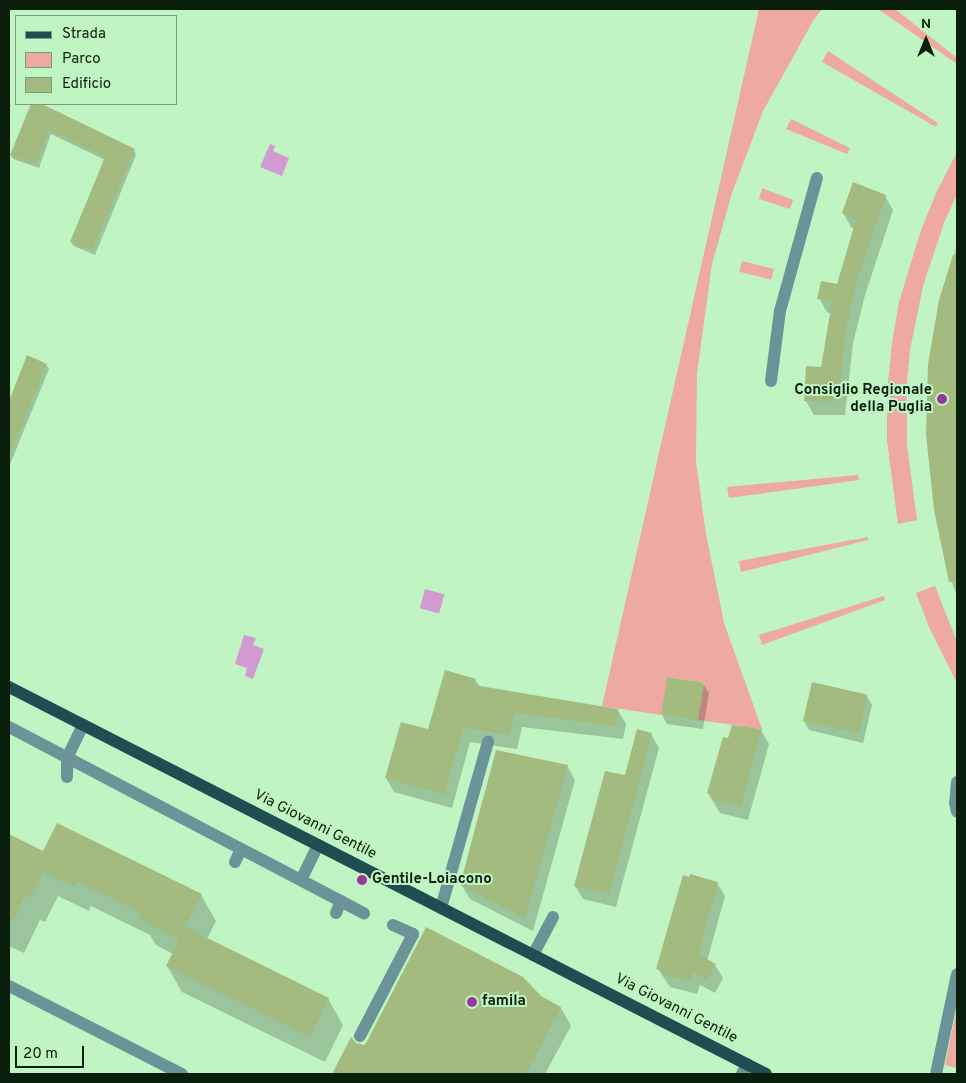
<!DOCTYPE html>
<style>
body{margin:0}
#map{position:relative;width:966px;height:1083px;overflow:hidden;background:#c0f5c3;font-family:Overpass,sans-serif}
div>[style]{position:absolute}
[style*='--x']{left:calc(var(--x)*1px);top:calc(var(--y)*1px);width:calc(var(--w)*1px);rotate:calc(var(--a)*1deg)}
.green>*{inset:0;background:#eea9a1;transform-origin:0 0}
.water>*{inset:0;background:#d29ad3;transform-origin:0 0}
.shadow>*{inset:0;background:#0003}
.building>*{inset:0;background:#a3bb7e;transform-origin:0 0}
.minor>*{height:12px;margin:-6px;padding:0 6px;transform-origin:6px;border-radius:6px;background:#6b9499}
.major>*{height:12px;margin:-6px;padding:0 6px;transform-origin:6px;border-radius:6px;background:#1e4d52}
.dots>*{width:14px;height:14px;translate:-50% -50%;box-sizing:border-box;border:2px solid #c0f5c3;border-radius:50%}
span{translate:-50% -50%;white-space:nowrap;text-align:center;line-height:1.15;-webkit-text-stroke:4px #c0f5c3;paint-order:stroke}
.poi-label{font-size:15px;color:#0a1e0c;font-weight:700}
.right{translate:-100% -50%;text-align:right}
.left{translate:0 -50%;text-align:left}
.street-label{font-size:15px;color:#0a1e0c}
.frame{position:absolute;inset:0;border:10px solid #0a1e0c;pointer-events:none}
.legend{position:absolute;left:15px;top:15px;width:162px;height:90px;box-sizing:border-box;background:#c0f5c3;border:1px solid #779f7a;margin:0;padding:6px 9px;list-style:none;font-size:15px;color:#0a1e0c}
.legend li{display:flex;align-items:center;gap:10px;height:25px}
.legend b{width:25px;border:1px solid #779f7a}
.north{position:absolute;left:901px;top:15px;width:50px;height:50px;-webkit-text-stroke:4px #c0f5c3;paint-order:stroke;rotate:0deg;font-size:14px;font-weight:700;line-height:20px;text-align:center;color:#0a1e0c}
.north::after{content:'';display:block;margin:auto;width:18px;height:22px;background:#0a1e0c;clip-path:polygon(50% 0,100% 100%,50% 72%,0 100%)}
.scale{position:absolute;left:15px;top:1046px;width:69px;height:22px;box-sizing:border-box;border:2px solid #0a1e0c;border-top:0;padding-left:6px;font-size:15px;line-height:18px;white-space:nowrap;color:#0a1e0c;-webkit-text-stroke:4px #c0f5c3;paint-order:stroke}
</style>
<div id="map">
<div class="green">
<i style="clip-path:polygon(759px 9px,822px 9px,813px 21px,763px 111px,732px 193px,712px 264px,697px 373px,696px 462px,706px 534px,724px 623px,762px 729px,698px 720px,704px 683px,668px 677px,661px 715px,602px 706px)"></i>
<i style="clip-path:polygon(878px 9px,895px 9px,957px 58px,957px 64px)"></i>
<i style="clip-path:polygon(828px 51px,938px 123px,936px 127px,822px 62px)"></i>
<i style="clip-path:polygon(791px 119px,850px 148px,847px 154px,786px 129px)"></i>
<i style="clip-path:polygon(957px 152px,957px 194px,944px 223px,923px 286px,910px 350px,907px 382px,907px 445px,917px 520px,898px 524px,887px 441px,887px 392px,892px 343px,899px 302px,921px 230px,937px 191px)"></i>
<i style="clip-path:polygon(762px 188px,793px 200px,790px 209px,759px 199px)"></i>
<i style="left:742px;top:261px;width:33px;height:11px;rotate:14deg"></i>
<i style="clip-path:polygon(858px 475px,859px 480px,729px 498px,727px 487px)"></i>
<i style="clip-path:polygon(868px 537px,868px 540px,741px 572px,739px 561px)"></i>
<i style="clip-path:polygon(935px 586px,957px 642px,957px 683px,929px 627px,916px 593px)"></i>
<i style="clip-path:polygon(884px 596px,885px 600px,762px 645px,759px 635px)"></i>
<i style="clip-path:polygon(957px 1007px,957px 1062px,956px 1068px,945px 1065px)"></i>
</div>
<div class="water">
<i style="clip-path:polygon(270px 144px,275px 146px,273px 151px,289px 158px,282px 176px,260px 167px)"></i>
<i style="left:425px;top:589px;width:20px;height:20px;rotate:15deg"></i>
<i style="clip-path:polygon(244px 635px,256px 638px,253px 645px,264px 649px,253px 679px,245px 676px,247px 668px,235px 664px)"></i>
</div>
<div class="shadow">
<i style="clip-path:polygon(33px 104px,39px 104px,134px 150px,136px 155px,95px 255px,74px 246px,71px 242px,105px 160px,51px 134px,39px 168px,13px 159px,11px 155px)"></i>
<i style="clip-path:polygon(885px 196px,893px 210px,865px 295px,853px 343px,845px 415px,814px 415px,806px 401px,822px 368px,832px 314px,827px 312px,819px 298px,838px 286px,854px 229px,851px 227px,843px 213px)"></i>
<i style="clip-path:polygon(957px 246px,957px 595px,949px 575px,940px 300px)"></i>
<i style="clip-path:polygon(28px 357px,46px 364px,49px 369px,9px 467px,9px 404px)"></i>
<i style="clip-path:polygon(475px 680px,480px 687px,618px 710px,626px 724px,623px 739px,522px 727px,517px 749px,470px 742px,452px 808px,394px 792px,386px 778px)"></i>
<i style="clip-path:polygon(703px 684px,709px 693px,703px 729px,667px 724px,662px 715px)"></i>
<i style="clip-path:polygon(867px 696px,872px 705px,863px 743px,809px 730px,804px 721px)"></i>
<i style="clip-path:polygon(761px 730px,769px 744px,748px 820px,720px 813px,708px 793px,729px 740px)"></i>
<i style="clip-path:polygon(651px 734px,659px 748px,616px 907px,583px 899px,575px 886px,626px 777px)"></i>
<i style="clip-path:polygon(567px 766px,575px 780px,533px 931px,470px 899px,461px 884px)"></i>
<i style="clip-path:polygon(9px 835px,44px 853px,201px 895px,216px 921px,207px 939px,328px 999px,343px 1025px,325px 1062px,182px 992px,167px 966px,173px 954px,156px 945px,150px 935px,91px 906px,89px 911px,58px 896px,45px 922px,40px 920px,24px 953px,9px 946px)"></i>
<i style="clip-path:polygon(717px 883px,725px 896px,707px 961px,715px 965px,723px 978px,715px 993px,700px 985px,697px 994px,670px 987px,658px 969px)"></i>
<i style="clip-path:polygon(541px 997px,561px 1008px,571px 1026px,545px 1074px,334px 1074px,351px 1039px,355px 1044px,366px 1046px)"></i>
</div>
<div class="building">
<i style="clip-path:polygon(31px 104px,42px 104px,135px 149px,92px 251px,70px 242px,105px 157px,49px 130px,36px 165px,10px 155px)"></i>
<i style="clip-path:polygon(853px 182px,886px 195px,857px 281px,846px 328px,838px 401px,804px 401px,806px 366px,821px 367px,832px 302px,817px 299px,821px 281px,837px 284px,856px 220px,842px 213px)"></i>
<i style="clip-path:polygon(953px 255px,957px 256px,957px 581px,949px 582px,934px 510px,926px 434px,928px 364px,939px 300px)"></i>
<i style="clip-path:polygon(27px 355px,47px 364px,9px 456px,9px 401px)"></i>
<i style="clip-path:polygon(445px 670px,476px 679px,474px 685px,618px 709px,616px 726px,515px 713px,509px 735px,463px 728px,444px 794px,385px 778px,401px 722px,428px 729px)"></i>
<i style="left:667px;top:677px;width:37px;height:38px;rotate:9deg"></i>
<i style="left:812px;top:682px;width:57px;height:40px;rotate:13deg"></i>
<i style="clip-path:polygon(732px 725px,762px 729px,740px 807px,711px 799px,712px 795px,707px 793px,723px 737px,728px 738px)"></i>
<i style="clip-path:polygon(637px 729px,652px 733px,609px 894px,574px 886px,605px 771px,625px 775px)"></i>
<i style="clip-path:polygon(496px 750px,568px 765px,525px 918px,460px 885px)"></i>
<i style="clip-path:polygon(57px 823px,202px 894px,185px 927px,329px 998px,310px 1037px,166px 966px,179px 939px,139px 919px,142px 913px,76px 881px,74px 886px,43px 871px,30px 897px,25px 895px,9px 928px,9px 834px,43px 851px)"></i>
<i style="clip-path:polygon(690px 874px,718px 882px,698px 954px,716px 964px,707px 980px,693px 972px,690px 982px,661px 973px,662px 971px,656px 969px,683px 875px,689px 877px)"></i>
<i style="clip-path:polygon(426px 927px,523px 977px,541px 996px,561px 1007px,526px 1074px,332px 1074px,351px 1037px,356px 1043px,365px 1045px)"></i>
</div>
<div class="minor">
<i style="--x:771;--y:381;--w:71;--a:-82.7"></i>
<i style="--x:780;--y:311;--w:138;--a:-74.5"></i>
<i style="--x:9;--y:727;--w:401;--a:27.7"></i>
<i style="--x:67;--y:777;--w:19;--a:-90"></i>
<i style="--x:67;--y:758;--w:37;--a:-64"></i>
<i style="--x:957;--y:782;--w:21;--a:95"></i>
<i style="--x:955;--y:803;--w:9;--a:77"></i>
<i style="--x:235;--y:862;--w:14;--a:-65"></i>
<i style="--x:301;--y:880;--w:39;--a:-64"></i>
<i style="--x:441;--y:908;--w:173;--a:-74.2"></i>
<i style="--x:336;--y:913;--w:13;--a:-67"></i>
<i style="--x:533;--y:955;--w:43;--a:-62.2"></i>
<i style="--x:9;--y:986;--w:194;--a:27"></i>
<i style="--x:360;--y:1036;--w:115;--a:-62.5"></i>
<i style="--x:413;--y:934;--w:22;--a:-156"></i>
<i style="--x:742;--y:1074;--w:11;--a:-63"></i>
<i style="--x:936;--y:1074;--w:102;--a:-78.1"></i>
</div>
<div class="major">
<i style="--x:9;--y:687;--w:850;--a:27.08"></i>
</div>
<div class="dots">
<i style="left:942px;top:399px;background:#98369d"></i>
<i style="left:362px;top:880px;background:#98369d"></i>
<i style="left:472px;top:1002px;background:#98369d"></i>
</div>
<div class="poi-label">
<span class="right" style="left:932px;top:399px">Consiglio Regionale<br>della Puglia</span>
<span class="left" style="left:372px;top:880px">Gentile-Loiacono</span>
<span class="left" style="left:482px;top:1002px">famila</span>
</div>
<div class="street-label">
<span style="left:315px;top:825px;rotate:27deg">Via Giovanni Gentile</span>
<span style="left:676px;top:1009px;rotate:27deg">Via Giovanni Gentile</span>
</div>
<div class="frame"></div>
<ul class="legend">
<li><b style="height:6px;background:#1e4d52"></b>Strada</li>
<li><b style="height:14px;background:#eea9a1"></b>Parco</li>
<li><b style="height:14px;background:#a3bb7e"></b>Edificio</li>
</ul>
<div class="north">N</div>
<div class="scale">20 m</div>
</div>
